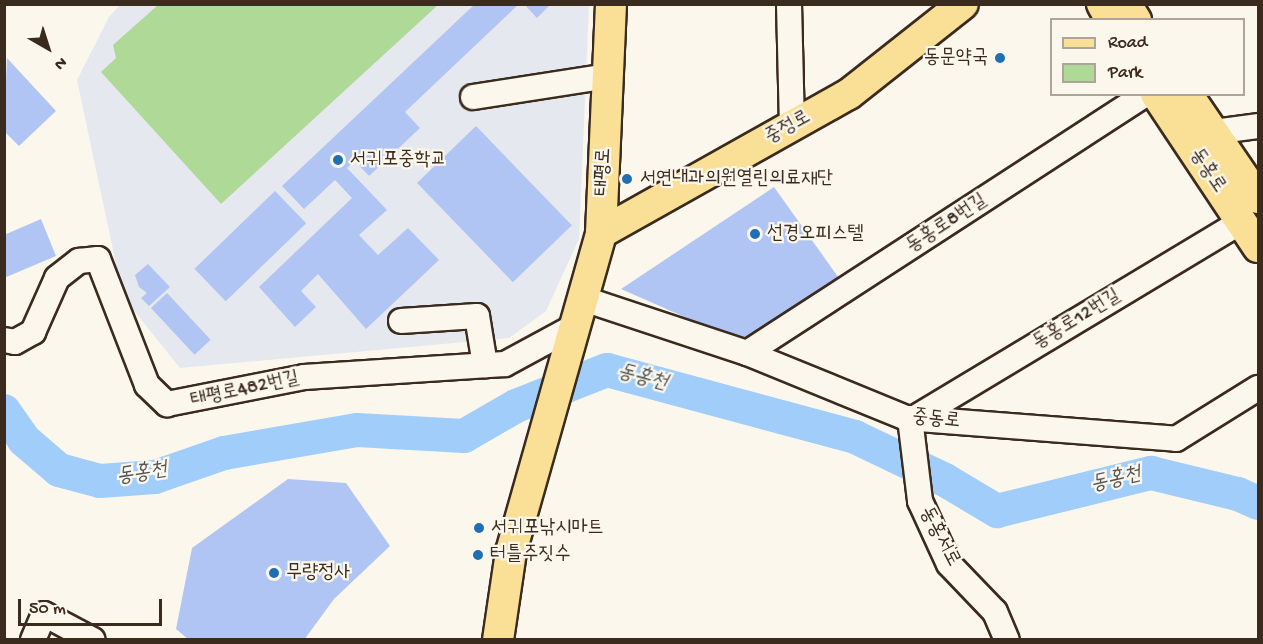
<!DOCTYPE html>
<meta charset="utf-8">
<style>
body{margin:0}
#map{position:relative;width:1263px;height:644px;overflow:hidden;background:#fbf7ec;font-family:"Gochi Hand","Poor Story",sans-serif}
div>[style]{position:absolute}
[style*='--x']{left:calc(var(--x)*1px);top:calc(var(--y)*1px);width:calc(var(--w)*1px);rotate:calc(var(--a)*1deg)}
.built>*{inset:0;background:#e5e8ee}
.green>*{inset:0;background:#afd996}
.river>*{height:34px;margin:-17px;padding:0 17px;transform-origin:17px;border-radius:17px;background:#a0cdfa}
.building>*{inset:0;background:#b1c5f4;transform-origin:0 0}
.roads{filter:drop-shadow(2px 0 #3b2a1e) drop-shadow(-2px 0 #3b2a1e) drop-shadow(0 2px #3b2a1e) drop-shadow(0 -2px #3b2a1e)}
.minor>*{height:24px;margin:-12px;padding:0 12px;transform-origin:12px;border-radius:12px;background:#fbf7ec}
.major>*{height:30px;margin:-15px;padding:0 15px;transform-origin:15px;border-radius:15px;background:#fadf96}
.dots>*{width:16px;height:16px;translate:-50% -50%;box-sizing:border-box;border:3px solid #fbf7ec;border-radius:50%}
span{translate:-50% -50%;white-space:nowrap;text-align:center;line-height:1.15;-webkit-text-stroke:4.5px #fbf7ec;paint-order:stroke}
.poi-label{font-size:20px;color:#3b2a1e}
.right{translate:-100% -50%;text-align:right}
.left{translate:0 -50%;text-align:left}
.street-label{font-size:20px;color:#3b2a1e}
.water-label{font-size:21px;color:#545355;font-style:italic}
.frame{position:absolute;inset:0;border:6px solid #3b2a1e;pointer-events:none}
.legend{position:absolute;left:1050px;top:18px;width:195px;height:78px;box-sizing:border-box;background:#fbf7ec;border:2px solid #aea59a;margin:0;padding:8px 10px;list-style:none;font-size:18px;color:#3b2a1e}
.legend li{display:flex;align-items:center;gap:12px;height:30px}
.legend b{width:30px;border:2px solid #aea59a}
.north{position:absolute;left:18px;top:18px;width:60px;height:60px;-webkit-text-stroke:4px #fbf7ec;paint-order:stroke;rotate:141deg;font-size:16px;font-weight:700;line-height:24px;text-align:center;color:#3b2a1e}
.north::after{content:'';display:block;margin:auto;width:21px;height:27px;background:#3b2a1e;clip-path:polygon(50% 0,100% 100%,50% 72%,0 100%)}
.scale{position:absolute;left:18px;top:599px;width:144px;height:27px;box-sizing:border-box;border:3px solid #3b2a1e;border-top:0;padding-left:8px;font-size:18px;line-height:21px;white-space:nowrap;color:#3b2a1e;-webkit-text-stroke:4px #fbf7ec;paint-order:stroke}
</style>
<div id="map">
<div class="built">
<i style="clip-path:polygon(120px 5px,589px 5px,579px 239px,546px 311px,509px 338px,180px 368px,123px 297px,77px 80px,109px 17px)"></i>
</div>
<div class="green">
<i style="clip-path:polygon(158px 5px,158px 4px,438px 5px,221px 204px,101px 72px,116px 58px,113px 45px)"></i>
</div>
<div class="river">
<i style="--x:4;--y:411;--w:35;--a:55"></i>
<i style="--x:24;--y:440;--w:46;--a:40.6"></i>
<i style="--x:59;--y:470;--w:42;--a:15"></i>
<i style="--x:100;--y:481;--w:55;--a:-4.2"></i>
<i style="--x:155;--y:477;--w:73;--a:-19.2"></i>
<i style="--x:224;--y:453;--w:135;--a:-9.8"></i>
<i style="--x:357;--y:430;--w:107;--a:3.2"></i>
<i style="--x:464;--y:436;--w:60;--a:-30"></i>
<i style="--x:516;--y:406;--w:98;--a:-21.6"></i>
<i style="--x:607;--y:370;--w:257;--a:15.1"></i>
<i style="--x:855;--y:437;--w:100;--a:25.5"></i>
<i style="--x:945;--y:480;--w:61;--a:30.8"></i>
<i style="--x:997;--y:511;--w:159;--a:-13.9"></i>
<i style="--x:1151;--y:473;--w:89;--a:13.6"></i>
<i style="--x:1238;--y:494;--w:22;--a:24"></i>
</div>
<div class="building">
<i style="clip-path:polygon(475px 4px,519px 4px,405px 112px,420px 128px,369px 176px,355px 161px,347px 168px,387px 210px,359px 235px,378px 255px,408px 228px,439px 260px,366px 329px,318px 274px,301px 291px,316px 307px,295px 327px,259px 287px,352px 198px,335px 180px,304px 209px,282px 186px)"></i>
<i style="clip-path:polygon(524px 4px,551px 4px,537px 18px)"></i>
<i style="clip-path:polygon(7px 58px,56px 111px,19px 146px,4px 131px)"></i>
<i style="left:476px;top:126px;width:138px;height:82px;rotate:46deg"></i>
<i style="clip-path:polygon(774px 187px,841px 281px,746px 344px,621px 289px)"></i>
<i style="left:275px;top:191px;width:45px;height:112px;rotate:46deg"></i>
<i style="clip-path:polygon(41px 219px,56px 256px,4px 278px,4px 235px)"></i>
<i style="clip-path:polygon(148px 264px,170px 287px,149px 306px,141px 298px,147px 293px,139px 287px,135px 275px)"></i>
<i style="left:167px;top:293px;width:64px;height:22px;rotate:47deg"></i>
<i style="clip-path:polygon(288px 479px,346px 483px,390px 546px,334px 599px,304px 640px,189px 640px,176px 629px,192px 548px)"></i>
</div>
<div class="roads">
<div class="minor">
<i style="--x:789;--y:4;--w:122;--a:88.6"></i>
<i style="--x:473;--y:97;--w:137;--a:-8.8"></i>
<i style="--x:1198;--y:134;--w:61;--a:-7.6"></i>
<i style="--x:584;--y:299;--w:172;--a:18.3"></i>
<i style="--x:747;--y:353;--w:172;--a:22.2"></i>
<i style="--x:906;--y:418;--w:271;--a:4.4"></i>
<i style="--x:1176;--y:439;--w:97;--a:-31.9"></i>
<i style="--x:401;--y:321;--w:76;--a:-3.8"></i>
<i style="--x:477;--y:316;--w:50;--a:80.7"></i>
<i style="--x:4;--y:340;--w:11;--a:10"></i>
<i style="--x:15;--y:342;--w:21;--a:-29"></i>
<i style="--x:33;--y:332;--w:59;--a:-66"></i>
<i style="--x:57;--y:278;--w:28;--a:-38"></i>
<i style="--x:79;--y:261;--w:19;--a:-6"></i>
<i style="--x:98;--y:259;--w:135;--a:68.7"></i>
<i style="--x:147;--y:385;--w:28;--a:44"></i>
<i style="--x:167;--y:404;--w:140;--a:-11.1"></i>
<i style="--x:304;--y:377;--w:201;--a:-3.7"></i>
<i style="--x:505;--y:364;--w:82;--a:-28.4"></i>
<i style="--x:747;--y:353;--w:476;--a:-33"></i>
<i style="--x:910;--y:418;--w:84;--a:83.1"></i>
<i style="--x:920;--y:501;--w:69;--a:65.3"></i>
<i style="--x:949;--y:564;--w:66;--a:46.2"></i>
<i style="--x:995;--y:612;--w:30;--a:67"></i>
<i style="--x:913;--y:419;--w:383;--a:-31"></i>
<i style="--x:33;--y:640;--w:28;--a:-67"></i>
<i style="--x:44;--y:614;--w:55;--a:28"></i>
</div>
<div class="major">
<i style="--x:1102;--y:4;--w:18;--a:61"></i>
<i style="--x:1126;--y:4;--w:19;--a:58"></i>
<i style="--x:1156;--y:94;--w:184;--a:56.3"></i>
<i style="--x:1187;--y:94;--w:126;--a:55.7"></i>
<i style="--x:601;--y:233;--w:284;--a:-29.3"></i>
<i style="--x:849;--y:94;--w:145;--a:-38.3"></i>
<i style="--x:498;--y:640;--w:89;--a:-81.6"></i>
<i style="--x:511;--y:552;--w:331;--a:-74.2"></i>
<i style="--x:601;--y:233;--w:229;--a:-87.5"></i>
</div>
</div>
<div class="dots">
<i style="left:1000px;top:58px;background:#1f6fb2"></i>
<i style="left:338px;top:160px;background:#1f6fb2"></i>
<i style="left:627px;top:179px;background:#1f6fb2"></i>
<i style="left:755px;top:234px;background:#1f6fb2"></i>
<i style="left:479px;top:528px;background:#1f6fb2"></i>
<i style="left:478px;top:555px;background:#1f6fb2"></i>
<i style="left:274px;top:573px;background:#1f6fb2"></i>
</div>
<div class="poi-label">
<span class="right" style="left:988px;top:58px">동문약국</span>
<span class="left" style="left:350px;top:160px">서귀포중학교</span>
<span class="left" style="left:640px;top:179px">서연내과의원열린의료재단</span>
<span class="left" style="left:767px;top:234px">선경오피스텔</span>
<span class="left" style="left:491px;top:528px">서귀포낚시마트</span>
<span class="left" style="left:490px;top:555px">터틀주짓수</span>
<span class="left" style="left:286px;top:573px">무량정사</span>
</div>
<div class="street-label">
<span style="left:788px;top:128px;rotate:-29deg">중정로</span>
<span style="left:1207px;top:171px;rotate:56deg">동홍로</span>
<span style="left:604px;top:172px;rotate:-87deg">태평로</span>
<span style="left:947px;top:224px;rotate:-33deg">동홍로8번길</span>
<span style="left:1077px;top:320px;rotate:-31deg">동홍로12번길</span>
<span style="left:245px;top:390px;rotate:-12deg">태평로482번길</span>
<span style="left:936px;top:420px;rotate:6deg">중동로</span>
<span style="left:939px;top:537px;rotate:62deg">동홍서로</span>
</div>
<div class="water-label">
<span style="left:642px;top:379px;rotate:15deg">동홍천</span>
<span style="left:142px;top:475px;rotate:-9deg">동홍천</span>
<span style="left:1116px;top:481px;rotate:-13deg">동홍천</span>
</div>
<div class="frame"></div>
<ul class="legend">
<li><b style="height:8px;background:#fadf96"></b>Road</li>
<li><b style="height:16px;background:#afd996"></b>Park</li>
</ul>
<div class="north">N</div>
<div class="scale">50 m</div>
</div>
